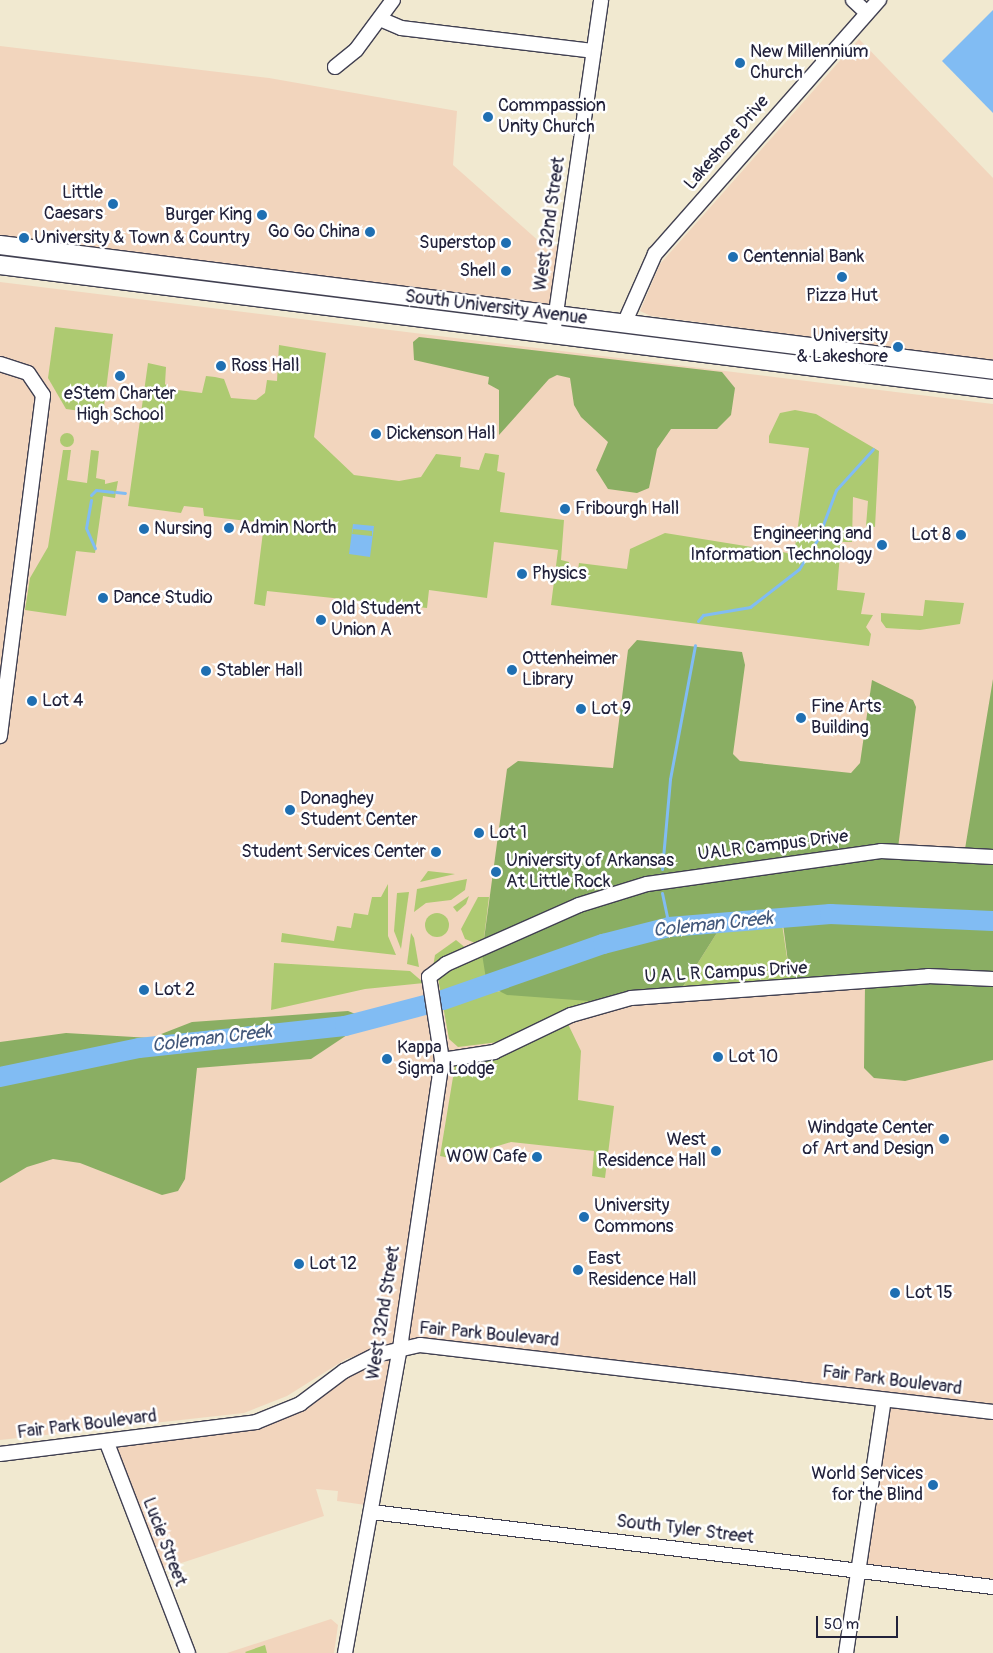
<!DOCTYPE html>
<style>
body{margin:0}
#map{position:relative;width:993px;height:1653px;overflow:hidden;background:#f1e9d0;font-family:Pangolin,sans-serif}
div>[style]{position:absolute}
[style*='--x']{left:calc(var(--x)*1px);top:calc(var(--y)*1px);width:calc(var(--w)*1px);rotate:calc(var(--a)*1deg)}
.built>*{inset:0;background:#f2d5bd}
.green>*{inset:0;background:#adca71}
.round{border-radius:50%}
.forest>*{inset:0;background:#8aae63}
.water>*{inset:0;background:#81bcf3}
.stream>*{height:3px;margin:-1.5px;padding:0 1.5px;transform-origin:1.5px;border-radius:1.5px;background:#81bcf3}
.river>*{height:20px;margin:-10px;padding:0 10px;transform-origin:10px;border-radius:10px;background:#81bcf3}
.roads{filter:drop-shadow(1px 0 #414051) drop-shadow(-1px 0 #414051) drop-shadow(0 1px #414051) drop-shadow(0 -1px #414051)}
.minor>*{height:14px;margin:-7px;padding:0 7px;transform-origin:7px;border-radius:7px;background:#fff}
.major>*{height:18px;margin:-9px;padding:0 9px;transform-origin:9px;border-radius:9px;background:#fff}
.dots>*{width:14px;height:14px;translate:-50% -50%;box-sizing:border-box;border:2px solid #fff;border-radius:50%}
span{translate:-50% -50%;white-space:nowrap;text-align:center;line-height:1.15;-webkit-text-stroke:5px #fff;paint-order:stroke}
.poi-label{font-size:18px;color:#22223b}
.left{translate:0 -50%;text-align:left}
.right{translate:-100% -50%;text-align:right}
.street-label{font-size:18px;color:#22223b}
.water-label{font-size:19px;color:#43587b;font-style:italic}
.scale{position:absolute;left:816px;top:1616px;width:82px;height:22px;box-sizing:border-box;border:2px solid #22223b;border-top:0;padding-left:6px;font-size:15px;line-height:18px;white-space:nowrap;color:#22223b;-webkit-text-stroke:4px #fff;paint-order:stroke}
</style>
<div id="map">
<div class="built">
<i style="clip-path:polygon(859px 39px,993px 178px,993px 361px,651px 316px,640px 311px,660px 264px)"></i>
<i style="clip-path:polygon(0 46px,269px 78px,457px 111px,453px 165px,541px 243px,566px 248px,556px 316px,0 245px)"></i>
<i style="clip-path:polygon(0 282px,993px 404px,993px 1587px,859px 1568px,884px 1400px,401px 1341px,346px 1359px,287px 1396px,244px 1413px,0 1440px)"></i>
<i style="clip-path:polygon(398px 1349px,373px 1506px,337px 1501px,338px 1491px,316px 1489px,324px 1516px,154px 1572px,107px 1443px,256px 1422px,344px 1371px)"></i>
<i style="clip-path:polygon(331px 1619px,338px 1625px,334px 1653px,227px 1653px)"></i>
</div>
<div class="green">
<i style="clip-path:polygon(55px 327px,113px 334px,103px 414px,66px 409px,48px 378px)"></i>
<i style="clip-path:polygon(279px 345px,326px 353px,314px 437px,354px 475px,399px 481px,421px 477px,436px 454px,461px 457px,460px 467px,479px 470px,485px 453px,499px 455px,497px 471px,505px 473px,500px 512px,564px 520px,561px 560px,569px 562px,567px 576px,577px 577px,579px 563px,627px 569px,630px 549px,665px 533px,794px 554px,809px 448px,769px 443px,769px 436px,780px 413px,795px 410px,816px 414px,879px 451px,875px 527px,866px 526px,868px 501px,853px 497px,852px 542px,841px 542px,837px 590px,865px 593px,861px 614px,873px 615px,866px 627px,871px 634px,869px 646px,551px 605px,558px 550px,494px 542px,487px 598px,429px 590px,427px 608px,267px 591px,265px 606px,254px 604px,263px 532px,257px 522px,204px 516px,203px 508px,184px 506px,181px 513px,128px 506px,148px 363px,166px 367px,165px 384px,170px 389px,202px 393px,206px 376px,215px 377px,224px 379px,231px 398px,256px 400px,265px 393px,267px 380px,277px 381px)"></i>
<i class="round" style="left:60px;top:433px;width:14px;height:14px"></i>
<i style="clip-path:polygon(63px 450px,71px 450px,67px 480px,87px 483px,91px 450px,99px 451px,96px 478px,105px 480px,105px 484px,118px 481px,115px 498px,103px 496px,95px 553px,76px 551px,66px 616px,25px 610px,30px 578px,48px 547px)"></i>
<i style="clip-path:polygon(925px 600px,964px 603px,960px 624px,920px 630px,886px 628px,881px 621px,881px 613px,923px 616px)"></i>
<i style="clip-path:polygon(428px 871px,455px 874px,420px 882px)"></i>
<i style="clip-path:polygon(467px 879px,465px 890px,451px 900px,426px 903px,414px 912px,417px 889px)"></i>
<i style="clip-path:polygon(388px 884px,388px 936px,396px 955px,281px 942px,282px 933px,334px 941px,337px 926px,351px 928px,354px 913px,368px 915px,372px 897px,381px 897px)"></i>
<i style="clip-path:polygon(409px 892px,401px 949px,394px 931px,397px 893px)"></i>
<i style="clip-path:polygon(469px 896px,466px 904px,457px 912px,453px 907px)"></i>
<i style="clip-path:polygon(478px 897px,489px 897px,483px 946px,465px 939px,461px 929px)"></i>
<i style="clip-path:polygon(764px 912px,782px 924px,791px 985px,682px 988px,720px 928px,739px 915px)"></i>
<i class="round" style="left:425px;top:913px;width:24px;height:24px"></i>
<i style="clip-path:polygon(411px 933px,414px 938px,419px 967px,407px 964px)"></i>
<i style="clip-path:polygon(456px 940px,467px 949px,433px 967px,435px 955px)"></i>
<i style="clip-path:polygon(482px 954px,495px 991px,600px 1001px,507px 1041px,458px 1047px,449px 1039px,438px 978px)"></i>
<i style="clip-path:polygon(274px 963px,410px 971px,424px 983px,365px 989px,271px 1010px)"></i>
<i style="clip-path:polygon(568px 1024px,581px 1051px,578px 1100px,614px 1106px,605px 1178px,592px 1176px,594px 1151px,511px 1142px,455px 1159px,440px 1156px,455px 1065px,516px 1050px)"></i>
<i style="clip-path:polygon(265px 1645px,267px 1653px,246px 1653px,245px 1652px)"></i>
</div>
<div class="forest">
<i style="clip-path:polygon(419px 337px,722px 372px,735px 388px,731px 415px,717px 429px,671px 429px,657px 449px,649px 488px,637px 493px,608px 489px,596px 470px,608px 442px,581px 417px,574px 405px,570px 378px,557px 375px,549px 379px,499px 435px,499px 390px,488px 384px,489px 377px,414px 360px,413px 342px)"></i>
<i style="clip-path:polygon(637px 640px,742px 652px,745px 665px,733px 754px,740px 761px,851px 773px,860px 763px,872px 680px,913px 700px,916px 707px,898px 848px,964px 855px,993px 679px,993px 1060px,905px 1081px,874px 1078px,864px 1068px,865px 985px,791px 985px,783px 924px,764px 912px,739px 915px,720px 928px,682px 988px,589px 1001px,507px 995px,487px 985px,482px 954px,507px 769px,518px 761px,613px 768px,628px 650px)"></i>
<i style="clip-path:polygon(348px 1011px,358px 1015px,356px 1029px,311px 1059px,197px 1068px,185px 1179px,178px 1191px,162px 1195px,80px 1163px,53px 1159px,27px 1167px,0 1183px,0 1042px,66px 1033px,151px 1038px,192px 1022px)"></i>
</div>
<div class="water">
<i style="clip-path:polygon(993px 10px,993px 113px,942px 61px)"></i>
<i style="clip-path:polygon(evenodd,353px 524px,374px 526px,370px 557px,349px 554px,353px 524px,353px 529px,372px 531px,372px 536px,352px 534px,353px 529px)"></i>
</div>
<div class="stream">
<i style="--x:116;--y:492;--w:9;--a:6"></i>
<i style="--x:91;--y:495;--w:7;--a:-45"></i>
<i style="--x:96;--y:490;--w:17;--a:7"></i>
<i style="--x:91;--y:500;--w:28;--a:100"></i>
<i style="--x:86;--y:528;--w:22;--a:66"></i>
<i style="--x:698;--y:621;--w:8;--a:-50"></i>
<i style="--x:703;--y:615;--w:48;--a:-9.7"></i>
<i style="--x:750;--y:607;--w:62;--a:-37.8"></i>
<i style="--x:799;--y:569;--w:36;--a:-58"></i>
<i style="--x:818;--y:538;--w:51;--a:-69.4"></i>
<i style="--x:836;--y:490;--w:55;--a:-47.9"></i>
<i style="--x:662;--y:869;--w:90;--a:-84.9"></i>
<i style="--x:670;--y:779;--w:136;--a:-79.4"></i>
<i style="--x:662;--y:893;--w:35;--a:78"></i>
</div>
<div class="river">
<i style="--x:443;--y:1000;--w:170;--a:-19.3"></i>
<i style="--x:603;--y:944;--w:68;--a:-14.4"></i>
<i style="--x:669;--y:927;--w:162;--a:-4.6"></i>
<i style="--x:830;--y:914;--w:163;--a:2.5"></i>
<i style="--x:0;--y:1077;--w:142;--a:-11.8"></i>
<i style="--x:139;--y:1048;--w:207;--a:-6.1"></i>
<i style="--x:345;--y:1026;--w:83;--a:-14.7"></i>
</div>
<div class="roads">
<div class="minor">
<i style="--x:853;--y:0;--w:19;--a:43"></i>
<i style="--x:380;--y:19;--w:23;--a:23"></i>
<i style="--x:401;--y:28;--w:193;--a:6.8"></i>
<i style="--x:335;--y:67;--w:27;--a:-39"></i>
<i style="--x:356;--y:50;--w:62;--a:-53.5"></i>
<i style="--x:624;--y:324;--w:77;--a:-66.1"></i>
<i style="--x:655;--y:254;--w:339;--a:-48.6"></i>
<i style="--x:553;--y:334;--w:337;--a:-81.8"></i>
<i style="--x:0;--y:364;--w:29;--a:18"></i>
<i style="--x:28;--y:373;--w:27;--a:56"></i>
<i style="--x:43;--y:395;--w:344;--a:97.2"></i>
<i style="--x:442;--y:1060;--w:53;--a:-8.7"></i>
<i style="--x:494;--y:1052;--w:85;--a:-25.7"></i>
<i style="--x:571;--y:1015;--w:62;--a:-15.8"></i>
<i style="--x:631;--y:998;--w:298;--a:-4.2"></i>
<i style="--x:928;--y:976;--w:65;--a:2.6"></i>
<i style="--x:107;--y:1443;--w:225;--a:68.9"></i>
<i style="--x:0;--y:1454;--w:258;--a:-7.1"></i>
<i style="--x:256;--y:1422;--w:48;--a:-22.2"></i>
<i style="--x:300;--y:1404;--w:55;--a:-36.9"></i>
<i style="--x:344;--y:1371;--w:36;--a:-27"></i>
<i style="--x:376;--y:1355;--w:45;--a:-12.8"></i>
<i style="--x:420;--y:1345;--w:577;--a:6.67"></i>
<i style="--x:372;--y:1512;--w:626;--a:6.89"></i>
<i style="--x:345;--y:1653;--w:317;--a:-79.8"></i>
<i style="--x:401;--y:1341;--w:284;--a:-81.7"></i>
<i style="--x:442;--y:1060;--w:84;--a:-98.9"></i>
<i style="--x:429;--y:977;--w:21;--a:-37"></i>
<i style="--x:446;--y:964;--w:145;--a:-23.9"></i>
<i style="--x:579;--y:905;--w:71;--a:-17.2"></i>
<i style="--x:647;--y:884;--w:236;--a:-8"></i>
<i style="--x:881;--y:851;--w:112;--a:3.1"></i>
<i style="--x:846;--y:1653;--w:256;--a:-81.5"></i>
</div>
<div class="major">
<i style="--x:0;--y:245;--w:1001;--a:7.17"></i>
<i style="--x:0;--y:265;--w:1001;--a:7.12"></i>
</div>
</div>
<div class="dots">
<i style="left:740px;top:63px;background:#1f6fb2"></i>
<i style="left:488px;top:117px;background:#1f6fb2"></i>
<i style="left:113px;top:204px;background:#1f6fb2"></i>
<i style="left:262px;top:215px;background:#1f6fb2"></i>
<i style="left:370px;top:232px;background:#1f6fb2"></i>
<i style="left:24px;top:238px;background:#1f6fb2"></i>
<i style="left:506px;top:243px;background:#1f6fb2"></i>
<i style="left:733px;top:257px;background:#1f6fb2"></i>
<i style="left:506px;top:271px;background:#1f6fb2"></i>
<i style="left:842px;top:277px;background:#1f6fb2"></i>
<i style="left:898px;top:347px;background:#1f6fb2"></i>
<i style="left:221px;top:366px;background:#1f6fb2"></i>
<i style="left:120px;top:376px;background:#1f6fb2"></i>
<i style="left:376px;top:434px;background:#1f6fb2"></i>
<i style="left:565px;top:509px;background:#1f6fb2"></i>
<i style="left:229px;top:528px;background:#1f6fb2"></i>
<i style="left:144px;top:529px;background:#1f6fb2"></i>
<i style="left:961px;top:535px;background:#1f6fb2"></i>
<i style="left:882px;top:545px;background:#1f6fb2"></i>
<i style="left:522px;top:574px;background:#1f6fb2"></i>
<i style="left:103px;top:598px;background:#1f6fb2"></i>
<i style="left:321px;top:620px;background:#1f6fb2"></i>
<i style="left:512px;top:670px;background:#1f6fb2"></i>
<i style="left:206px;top:671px;background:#1f6fb2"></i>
<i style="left:32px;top:701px;background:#1f6fb2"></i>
<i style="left:581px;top:709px;background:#1f6fb2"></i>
<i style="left:801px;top:718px;background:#1f6fb2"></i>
<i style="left:290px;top:810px;background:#1f6fb2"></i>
<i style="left:479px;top:833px;background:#1f6fb2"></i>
<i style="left:436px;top:852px;background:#1f6fb2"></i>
<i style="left:496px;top:872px;background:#1f6fb2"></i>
<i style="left:144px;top:990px;background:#1f6fb2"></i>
<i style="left:718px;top:1057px;background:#1f6fb2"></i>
<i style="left:387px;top:1059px;background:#1f6fb2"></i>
<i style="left:944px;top:1139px;background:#1f6fb2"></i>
<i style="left:716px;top:1151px;background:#1f6fb2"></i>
<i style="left:537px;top:1157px;background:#1f6fb2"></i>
<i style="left:584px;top:1217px;background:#1f6fb2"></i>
<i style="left:299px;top:1264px;background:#1f6fb2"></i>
<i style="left:578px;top:1270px;background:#1f6fb2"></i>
<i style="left:895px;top:1293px;background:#1f6fb2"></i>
<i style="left:933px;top:1485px;background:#1f6fb2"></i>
</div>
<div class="poi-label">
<span class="left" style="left:750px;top:63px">New Millennium<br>Church</span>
<span class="left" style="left:498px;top:117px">Commpassion<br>Unity Church</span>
<span class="right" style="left:103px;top:204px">Little<br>Caesars</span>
<span class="right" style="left:252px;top:215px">Burger King</span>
<span class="right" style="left:360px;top:232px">Go Go China</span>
<span class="left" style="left:34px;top:238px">University &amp; Town &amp; Country</span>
<span class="right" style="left:496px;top:243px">Superstop</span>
<span class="left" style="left:743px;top:257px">Centennial Bank</span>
<span class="right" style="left:496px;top:271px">Shell</span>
<span style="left:842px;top:296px">Pizza Hut</span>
<span class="right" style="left:888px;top:347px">University<br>&amp; Lakeshore</span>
<span class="left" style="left:231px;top:366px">Ross Hall</span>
<span style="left:120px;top:405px">eStem Charter<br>High School</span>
<span class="left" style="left:386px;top:434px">Dickenson Hall</span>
<span class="left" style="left:575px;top:509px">Fribourgh Hall</span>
<span class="left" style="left:239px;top:528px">Admin North</span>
<span class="left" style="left:154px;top:529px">Nursing</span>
<span class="right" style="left:872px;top:545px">Engineering and<br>Information Technology</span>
<span class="right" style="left:951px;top:535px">Lot 8</span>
<span class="left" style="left:532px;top:574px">Physics</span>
<span class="left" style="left:113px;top:598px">Dance Studio</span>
<span class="left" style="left:331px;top:620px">Old Student<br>Union A</span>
<span class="left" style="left:522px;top:670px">Ottenheimer<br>Library</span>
<span class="left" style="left:216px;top:671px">Stabler Hall</span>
<span class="left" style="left:42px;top:701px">Lot 4</span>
<span class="left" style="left:811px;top:718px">Fine Arts<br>Building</span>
<span class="left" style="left:591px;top:709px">Lot 9</span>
<span class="left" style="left:300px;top:810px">Donaghey<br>Student Center</span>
<span class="left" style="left:489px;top:833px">Lot 1</span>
<span class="right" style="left:426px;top:852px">Student Services Center</span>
<span class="left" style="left:506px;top:872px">University of Arkansas<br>At Little Rock</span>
<span class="left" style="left:154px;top:990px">Lot 2</span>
<span class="left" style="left:397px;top:1059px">Kappa<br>Sigma Lodge</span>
<span class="left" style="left:728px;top:1057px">Lot 10</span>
<span class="right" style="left:934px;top:1139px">Windgate Center<br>of Art and Design</span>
<span class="right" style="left:706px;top:1151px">West<br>Residence Hall</span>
<span class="right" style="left:527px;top:1157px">WOW Cafe</span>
<span class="left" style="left:594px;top:1217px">University<br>Commons</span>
<span class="left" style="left:588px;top:1270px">East<br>Residence Hall</span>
<span class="left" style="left:309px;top:1264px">Lot 12</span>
<span class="left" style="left:905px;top:1293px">Lot 15</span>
<span class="right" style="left:923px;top:1485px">World Services<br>for the Blind</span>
</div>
<div class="street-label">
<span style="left:727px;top:143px;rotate:-49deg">Lakeshore Drive</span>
<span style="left:550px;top:224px;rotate:-82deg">West 32nd Street</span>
<span style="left:496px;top:308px;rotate:7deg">South University Avenue</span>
<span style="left:773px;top:846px;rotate:-7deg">UALR Campus Drive</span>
<span style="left:726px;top:973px;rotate:-3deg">U A L R Campus Drive</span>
<span style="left:384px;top:1313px;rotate:-81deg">West 32nd Street</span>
<span style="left:489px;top:1335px;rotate:5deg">Fair Park Boulevard</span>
<span style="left:892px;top:1381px;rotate:7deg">Fair Park Boulevard</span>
<span style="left:87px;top:1425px;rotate:-7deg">Fair Park Boulevard</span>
<span style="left:685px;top:1530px;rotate:7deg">South Tyler Street</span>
<span style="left:164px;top:1542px;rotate:69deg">Lucie Street</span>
</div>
<div class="water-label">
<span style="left:713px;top:925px;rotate:-6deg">Coleman Creek</span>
<span style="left:212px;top:1039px;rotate:-7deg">Coleman Creek</span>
</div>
<div class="scale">50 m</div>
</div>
